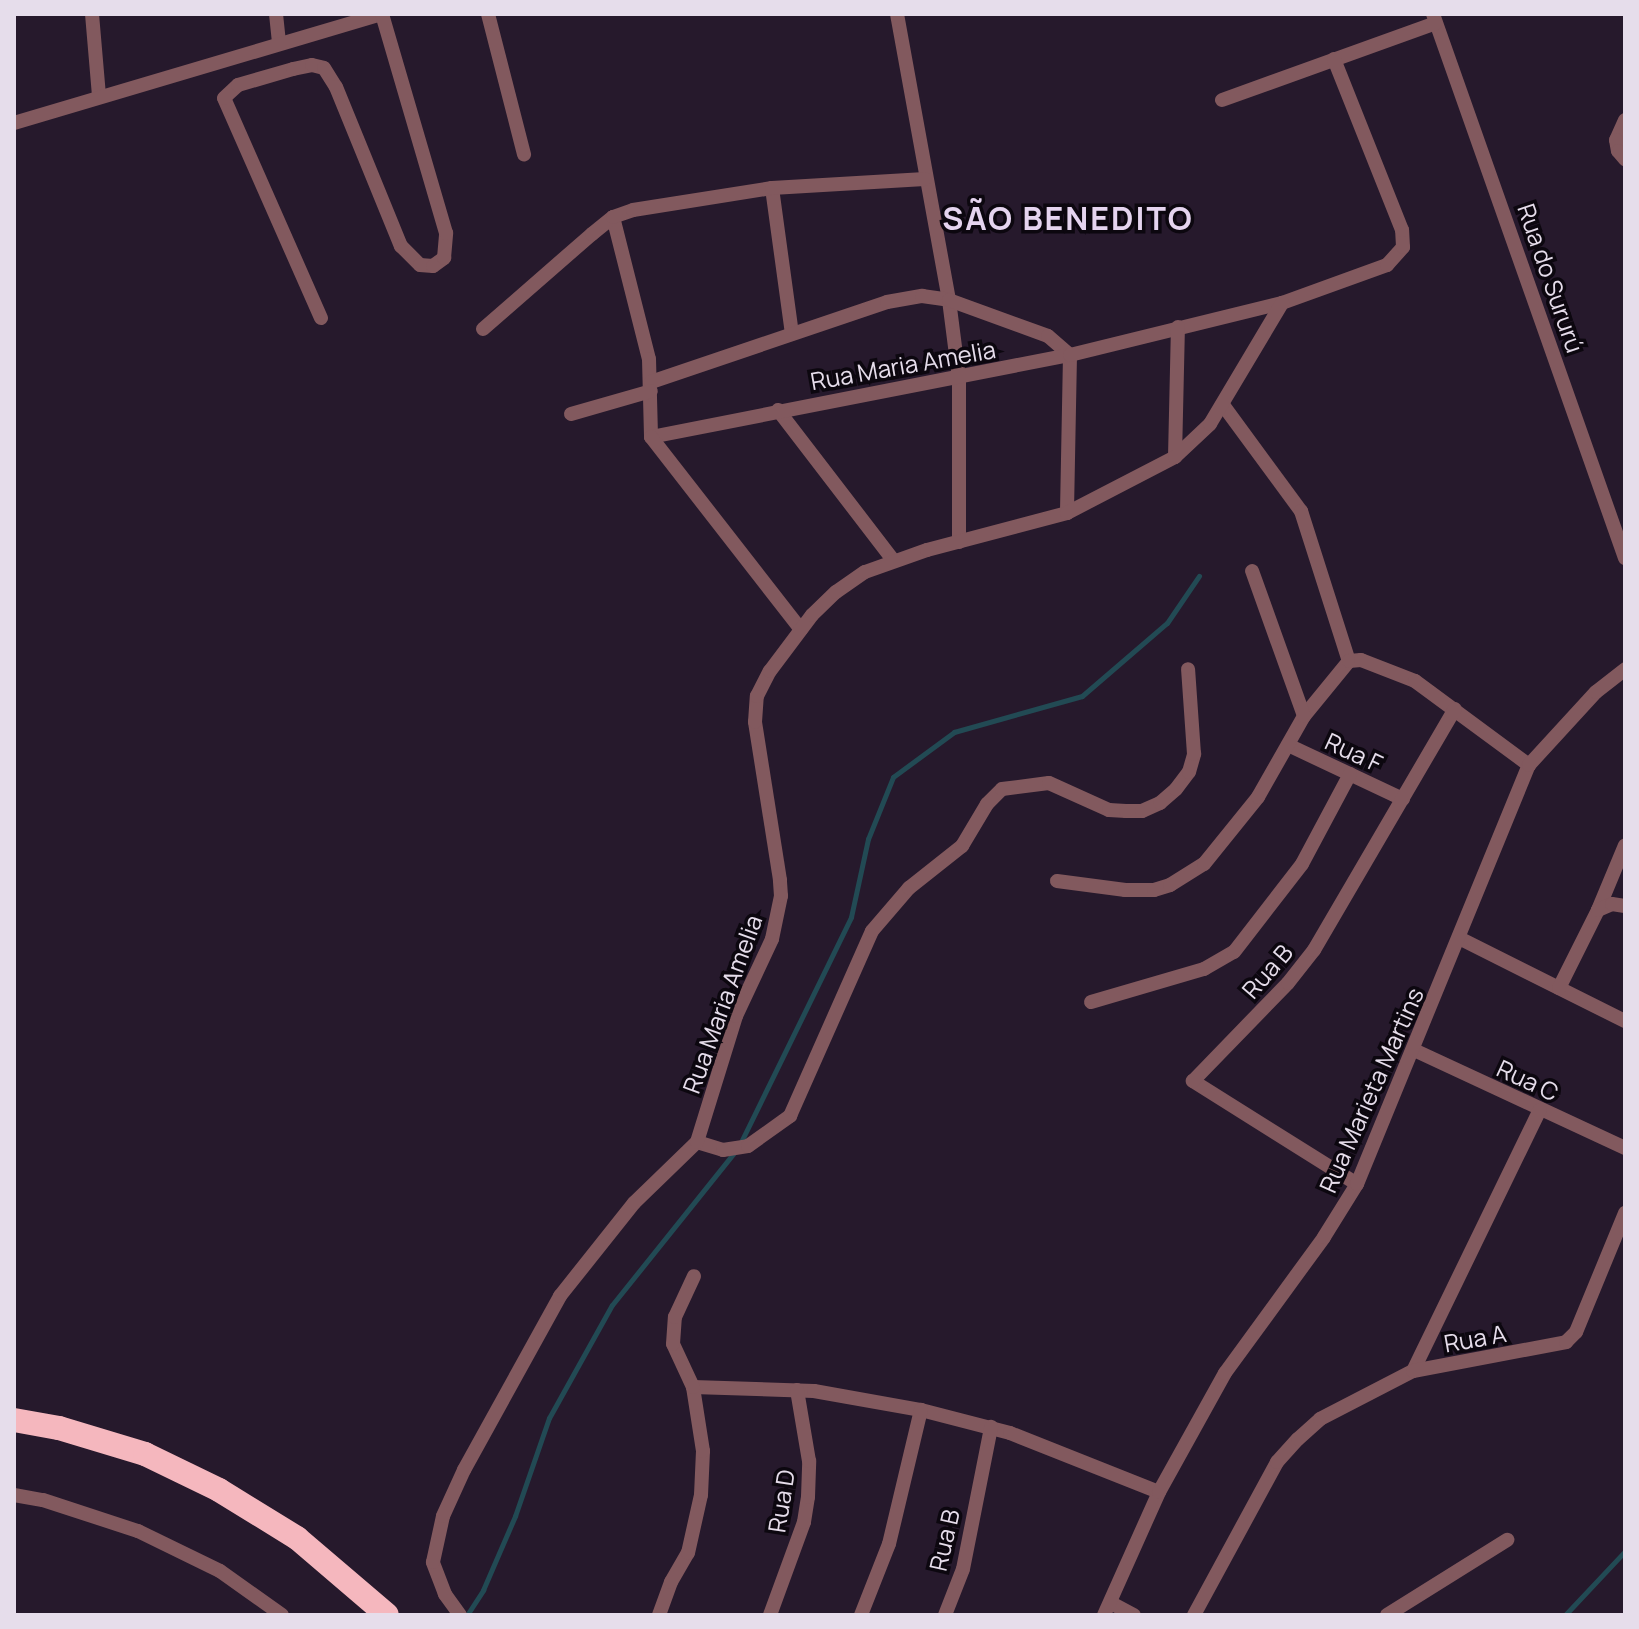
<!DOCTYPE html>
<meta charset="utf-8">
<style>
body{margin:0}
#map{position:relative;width:1639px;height:1629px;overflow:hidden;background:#26192c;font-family:Manrope,sans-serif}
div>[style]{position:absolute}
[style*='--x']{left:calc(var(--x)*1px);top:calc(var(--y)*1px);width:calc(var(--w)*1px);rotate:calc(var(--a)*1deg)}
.stream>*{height:5px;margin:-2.5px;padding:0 2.5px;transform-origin:2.5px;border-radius:2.5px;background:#224a54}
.street>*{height:14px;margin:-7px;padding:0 7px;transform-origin:7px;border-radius:7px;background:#82595e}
.highway>*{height:24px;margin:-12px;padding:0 12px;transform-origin:12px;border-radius:12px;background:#f5b7be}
span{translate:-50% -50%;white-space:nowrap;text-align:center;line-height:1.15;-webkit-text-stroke:7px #0c070f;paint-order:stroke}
.street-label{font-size:24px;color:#e6ddeb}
.district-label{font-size:32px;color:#e5d4ef;font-weight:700;letter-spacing:2px}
.frame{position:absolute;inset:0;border:16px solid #e6ddeb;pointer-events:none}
</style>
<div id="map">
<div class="stream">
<i style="--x:467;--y:1615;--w:30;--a:-57"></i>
<i style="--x:483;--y:1590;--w:81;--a:-66.6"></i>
<i style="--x:515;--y:1516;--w:104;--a:-70.9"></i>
<i style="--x:549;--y:1418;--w:129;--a:-60.9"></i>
<i style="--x:612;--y:1305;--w:201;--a:-51.3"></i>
<i style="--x:738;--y:1148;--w:257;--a:-63.9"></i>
<i style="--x:851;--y:917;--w:80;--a:-77.7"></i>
<i style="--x:868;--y:839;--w:67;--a:-68"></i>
<i style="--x:893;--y:777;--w:76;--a:-36.4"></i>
<i style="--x:954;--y:732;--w:133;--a:-15.7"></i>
<i style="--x:1082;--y:696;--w:112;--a:-40.7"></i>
<i style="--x:1167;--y:623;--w:57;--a:-55.8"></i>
<i style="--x:1565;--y:1615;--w:88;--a:-46.8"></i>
</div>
<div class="street">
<i style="--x:92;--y:14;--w:81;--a:85.1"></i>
<i style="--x:276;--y:14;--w:29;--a:84"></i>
<i style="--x:488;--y:14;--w:145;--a:75.6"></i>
<i style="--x:897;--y:14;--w:291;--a:79.7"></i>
<i style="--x:949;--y:300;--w:79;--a:82.7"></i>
<i style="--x:959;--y:378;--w:164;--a:90"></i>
<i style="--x:1433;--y:14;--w:577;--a:70.56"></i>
<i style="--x:1222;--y:100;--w:227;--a:-19.8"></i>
<i style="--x:1625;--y:120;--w:22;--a:114"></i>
<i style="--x:1616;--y:140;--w:11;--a:80"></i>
<i style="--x:1618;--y:151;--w:11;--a:49"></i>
<i style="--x:14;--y:123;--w:385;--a:-16.5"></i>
<i style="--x:772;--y:188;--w:147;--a:82.2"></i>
<i style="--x:613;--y:217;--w:146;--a:75.8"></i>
<i style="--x:649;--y:359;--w:78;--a:88.5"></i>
<i style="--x:321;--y:318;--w:240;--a:-113.8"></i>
<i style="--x:224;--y:98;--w:19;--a:-43"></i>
<i style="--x:238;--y:85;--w:57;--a:-16.2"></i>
<i style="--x:293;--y:69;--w:19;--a:-12"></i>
<i style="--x:312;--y:65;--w:12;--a:14"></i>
<i style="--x:324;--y:68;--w:22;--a:58"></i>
<i style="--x:336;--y:87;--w:172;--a:67.8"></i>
<i style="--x:401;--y:246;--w:27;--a:45"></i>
<i style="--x:420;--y:265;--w:13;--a:4"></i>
<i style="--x:433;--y:266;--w:14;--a:-36"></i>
<i style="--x:444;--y:258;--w:25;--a:-85"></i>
<i style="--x:446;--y:233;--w:228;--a:-106.3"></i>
<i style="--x:483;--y:329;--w:145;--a:-41.1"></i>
<i style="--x:592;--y:234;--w:27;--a:-39"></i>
<i style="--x:613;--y:217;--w:21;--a:-19"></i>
<i style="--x:633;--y:210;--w:141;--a:-9"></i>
<i style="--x:772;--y:188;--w:153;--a:-3.4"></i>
<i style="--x:651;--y:382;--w:249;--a:-18.7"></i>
<i style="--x:887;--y:302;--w:36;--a:-10"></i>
<i style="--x:922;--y:296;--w:27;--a:8"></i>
<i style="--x:949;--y:300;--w:105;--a:20"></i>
<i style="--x:1048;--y:336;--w:29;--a:41"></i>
<i style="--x:1070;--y:355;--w:158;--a:91.1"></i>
<i style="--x:1223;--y:405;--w:132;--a:53.7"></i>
<i style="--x:1301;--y:511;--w:157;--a:72.3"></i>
<i style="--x:1349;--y:661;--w:71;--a:129.3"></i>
<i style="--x:778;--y:410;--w:190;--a:52.5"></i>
<i style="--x:571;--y:414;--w:83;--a:-16"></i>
<i style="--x:651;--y:437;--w:427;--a:-11.1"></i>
<i style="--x:1070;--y:355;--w:218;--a:-13.8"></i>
<i style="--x:1282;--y:303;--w:112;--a:-19.9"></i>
<i style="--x:1387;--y:265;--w:24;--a:-48"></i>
<i style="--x:1403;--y:247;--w:17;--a:-93"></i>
<i style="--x:1402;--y:230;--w:184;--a:-111.7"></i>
<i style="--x:651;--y:437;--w:244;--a:52.1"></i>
<i style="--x:1175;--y:457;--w:130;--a:-88.7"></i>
<i style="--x:1349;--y:661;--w:12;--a:-5"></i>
<i style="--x:1361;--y:660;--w:58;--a:21.3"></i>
<i style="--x:1415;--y:681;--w:142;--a:36.4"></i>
<i style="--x:1288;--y:745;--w:127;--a:25.2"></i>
<i style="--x:1057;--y:881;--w:69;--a:7.5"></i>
<i style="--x:1125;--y:890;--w:29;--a:0"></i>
<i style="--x:1154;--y:890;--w:17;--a:-17"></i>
<i style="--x:1170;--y:885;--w:40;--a:-32"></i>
<i style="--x:1204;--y:864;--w:86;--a:-51.1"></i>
<i style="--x:1258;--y:797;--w:93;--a:-60.4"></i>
<i style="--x:1304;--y:716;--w:154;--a:-109.7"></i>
<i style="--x:1598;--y:910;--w:70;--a:-67.4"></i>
<i style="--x:1459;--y:938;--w:186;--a:26.6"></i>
<i style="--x:1559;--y:988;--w:87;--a:-63.4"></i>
<i style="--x:1598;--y:910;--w:15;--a:-23"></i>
<i style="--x:1612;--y:904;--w:13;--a:9"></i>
<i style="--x:1091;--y:1002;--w:118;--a:-16.3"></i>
<i style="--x:1204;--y:969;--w:34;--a:-30"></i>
<i style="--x:1234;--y:952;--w:111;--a:-52.3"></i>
<i style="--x:1302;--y:864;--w:102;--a:-61.9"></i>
<i style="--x:1414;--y:1050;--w:233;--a:24.9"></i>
<i style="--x:697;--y:1142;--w:27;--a:17"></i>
<i style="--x:723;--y:1150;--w:25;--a:-9"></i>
<i style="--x:748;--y:1146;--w:52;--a:-35.5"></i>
<i style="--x:790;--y:1116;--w:202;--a:-66.1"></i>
<i style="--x:872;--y:931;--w:57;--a:-49.3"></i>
<i style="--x:909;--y:888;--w:68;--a:-38.4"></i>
<i style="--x:962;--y:846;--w:49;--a:-59.2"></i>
<i style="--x:987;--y:804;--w:21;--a:-45"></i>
<i style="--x:1002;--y:789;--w:47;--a:-7.3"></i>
<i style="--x:1049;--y:783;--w:66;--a:24.2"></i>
<i style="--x:1109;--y:810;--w:17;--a:3"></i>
<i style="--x:1126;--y:811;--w:16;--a:0"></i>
<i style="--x:1142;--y:811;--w:20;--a:-24"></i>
<i style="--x:1160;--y:803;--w:21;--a:-41"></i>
<i style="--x:1176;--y:789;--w:21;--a:-53"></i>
<i style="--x:1189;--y:772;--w:19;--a:-74"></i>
<i style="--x:1194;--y:754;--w:85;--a:-94"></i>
<i style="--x:1357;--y:1184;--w:194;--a:-147.9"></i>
<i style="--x:1193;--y:1081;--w:136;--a:-45.9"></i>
<i style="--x:1288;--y:983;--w:42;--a:-51.8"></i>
<i style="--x:1314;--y:950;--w:279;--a:-59.7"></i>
<i style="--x:1413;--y:1371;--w:290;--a:-64.1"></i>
<i style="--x:693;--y:1387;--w:121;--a:1.9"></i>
<i style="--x:814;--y:1391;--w:109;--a:10.1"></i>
<i style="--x:921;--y:1410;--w:92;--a:14.5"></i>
<i style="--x:1010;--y:1433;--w:160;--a:21.6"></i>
<i style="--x:14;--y:1495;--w:29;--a:10"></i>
<i style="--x:43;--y:1500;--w:100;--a:18.1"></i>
<i style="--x:138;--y:1531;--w:91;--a:26"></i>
<i style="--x:220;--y:1571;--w:76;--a:35.4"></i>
<i style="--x:1111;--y:1603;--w:26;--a:28"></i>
<i style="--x:460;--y:1615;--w:26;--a:-126"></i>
<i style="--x:445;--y:1594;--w:34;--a:-111"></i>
<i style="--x:433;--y:1562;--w:47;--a:-77.7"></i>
<i style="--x:443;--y:1516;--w:51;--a:-65.5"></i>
<i style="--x:464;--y:1470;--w:199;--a:-61.1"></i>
<i style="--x:560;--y:1296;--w:119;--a:-51.5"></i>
<i style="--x:634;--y:1203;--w:88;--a:-44.1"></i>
<i style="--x:697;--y:1142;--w:132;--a:-72.8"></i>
<i style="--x:736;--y:1016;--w:85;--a:-64.9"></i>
<i style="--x:772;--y:939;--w:44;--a:-78.2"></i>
<i style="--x:781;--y:896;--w:16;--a:-94"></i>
<i style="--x:780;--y:880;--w:160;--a:-99"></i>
<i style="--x:755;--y:722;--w:26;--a:-86"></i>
<i style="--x:757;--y:696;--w:28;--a:-63"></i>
<i style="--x:770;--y:671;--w:70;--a:-53.1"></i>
<i style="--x:812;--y:615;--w:33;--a:-44"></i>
<i style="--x:836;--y:592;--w:35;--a:-35"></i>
<i style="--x:865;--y:572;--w:66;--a:-19.5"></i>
<i style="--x:927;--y:550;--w:145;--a:-14.8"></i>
<i style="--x:1067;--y:513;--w:122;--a:-27.4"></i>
<i style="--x:1175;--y:457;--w:48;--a:-43.3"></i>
<i style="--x:1210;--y:424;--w:141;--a:-59.2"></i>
<i style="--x:659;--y:1615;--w:35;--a:-70"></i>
<i style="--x:671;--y:1582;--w:34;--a:-60"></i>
<i style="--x:688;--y:1553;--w:59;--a:-77.4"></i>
<i style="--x:701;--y:1495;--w:44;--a:-87.4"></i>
<i style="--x:703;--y:1451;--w:65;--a:-98.9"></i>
<i style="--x:693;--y:1387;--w:47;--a:-114.9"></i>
<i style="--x:673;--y:1344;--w:27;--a:-86"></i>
<i style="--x:675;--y:1317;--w:45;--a:-65.1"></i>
<i style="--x:770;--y:1615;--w:99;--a:-69.9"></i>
<i style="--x:804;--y:1522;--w:25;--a:-81"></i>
<i style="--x:808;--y:1497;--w:36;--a:-88"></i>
<i style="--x:809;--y:1461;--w:72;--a:-99.6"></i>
<i style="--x:861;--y:1615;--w:76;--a:-68.5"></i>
<i style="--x:889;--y:1544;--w:138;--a:-76.6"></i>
<i style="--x:945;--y:1615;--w:49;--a:-68.6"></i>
<i style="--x:963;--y:1569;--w:145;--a:-78.8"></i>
<i style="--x:1104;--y:1615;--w:135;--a:-65.9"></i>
<i style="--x:1159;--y:1492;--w:136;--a:-61"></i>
<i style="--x:1225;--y:1373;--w:168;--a:-53.9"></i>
<i style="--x:1324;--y:1237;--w:62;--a:-58.1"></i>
<i style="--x:1357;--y:1184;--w:453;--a:-67.7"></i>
<i style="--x:1529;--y:765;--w:99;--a:-47.5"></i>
<i style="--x:1596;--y:692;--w:37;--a:-38"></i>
<i style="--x:1194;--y:1615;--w:174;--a:-61.5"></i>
<i style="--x:1277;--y:1462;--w:31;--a:-48"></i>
<i style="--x:1298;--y:1439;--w:30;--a:-42"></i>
<i style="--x:1320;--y:1419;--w:105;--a:-27.3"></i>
<i style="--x:1413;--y:1371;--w:156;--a:-10.7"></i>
<i style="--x:1566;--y:1342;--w:14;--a:-45"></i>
<i style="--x:1576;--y:1332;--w:129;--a:-67.6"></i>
<i style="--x:1387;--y:1615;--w:142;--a:-32"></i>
</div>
<div class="highway">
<i style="--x:14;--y:1420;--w:46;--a:10.1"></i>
<i style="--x:59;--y:1428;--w:90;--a:16.8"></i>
<i style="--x:145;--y:1454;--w:82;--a:25.9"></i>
<i style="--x:219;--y:1490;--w:92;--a:31.6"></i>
<i style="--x:297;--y:1538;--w:118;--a:40.5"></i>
</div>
<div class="street-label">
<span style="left:1551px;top:278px;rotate:71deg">Rua do Sururú</span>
<span style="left:903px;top:365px;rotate:-10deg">Rua Maria Amelia</span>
<span style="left:1354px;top:752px;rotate:25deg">Rua F</span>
<span style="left:1267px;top:971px;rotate:-49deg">Rua B</span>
<span style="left:722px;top:1004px;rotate:-70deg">Rua Maria Amelia</span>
<span style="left:1528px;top:1080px;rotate:25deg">Rua C</span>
<span style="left:1371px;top:1090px;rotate:-66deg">Rua Marieta Martins</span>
<span style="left:1475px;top:1338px;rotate:-10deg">Rua A</span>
<span style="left:781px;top:1501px;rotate:-81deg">Rua D</span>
<span style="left:944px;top:1540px;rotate:-77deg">Rua B</span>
</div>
<div class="district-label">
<span style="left:1068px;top:218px">SÃO BENEDITO</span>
</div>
<div class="frame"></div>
</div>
